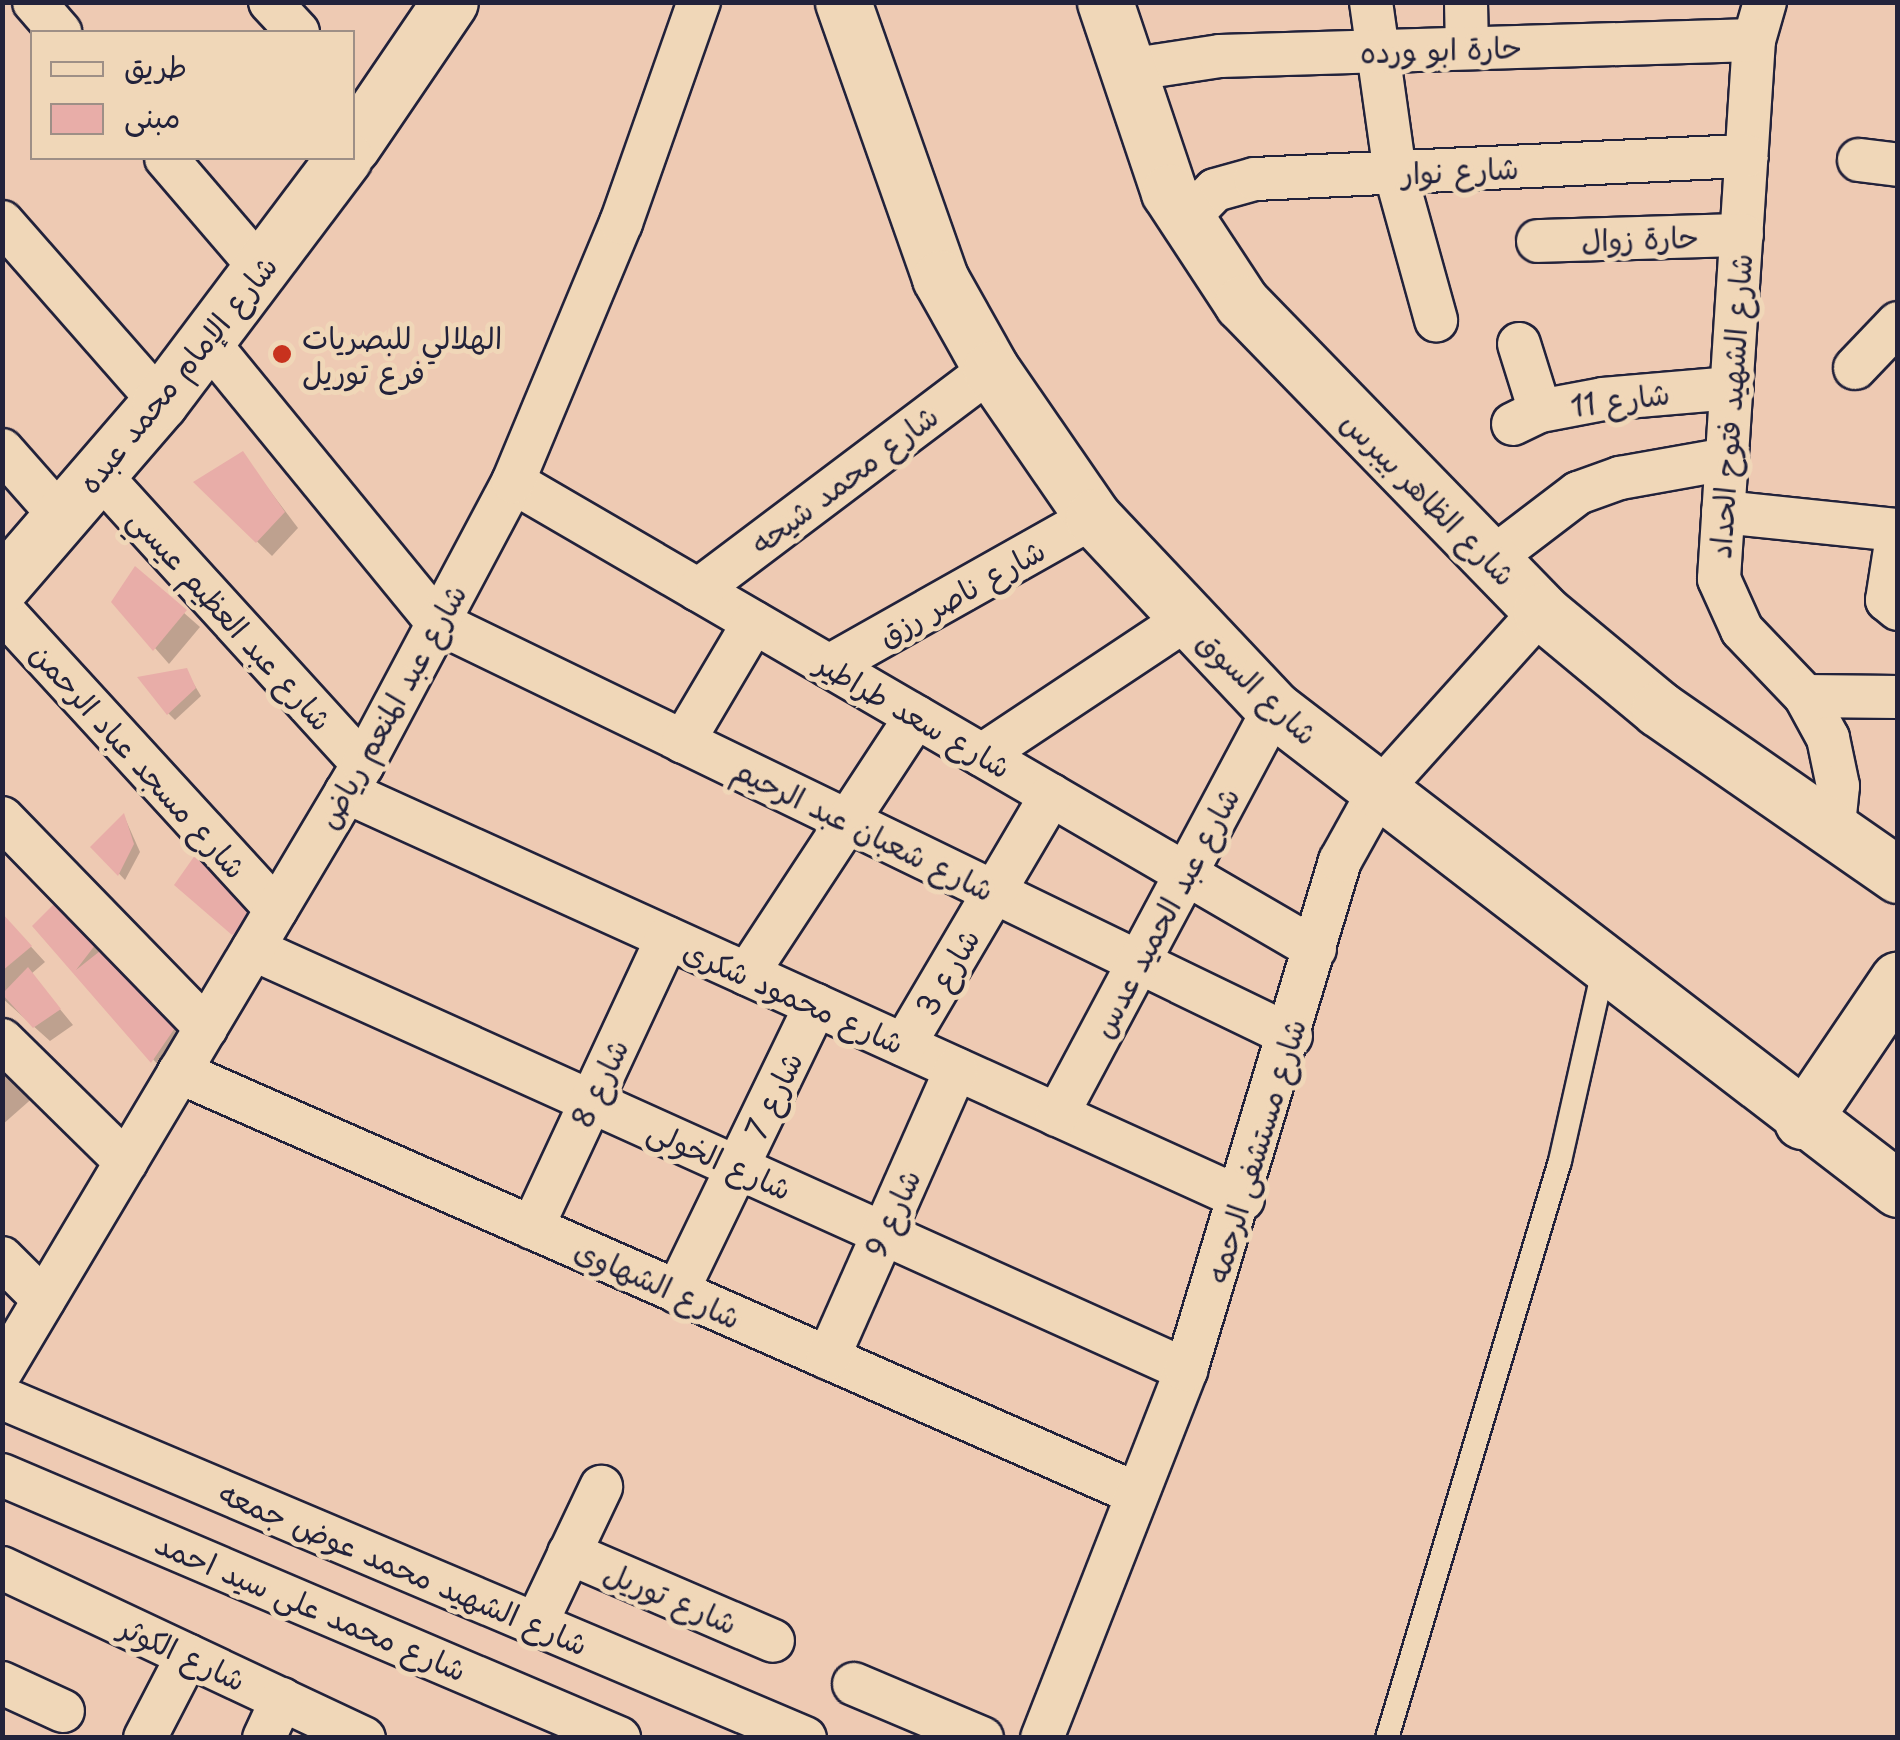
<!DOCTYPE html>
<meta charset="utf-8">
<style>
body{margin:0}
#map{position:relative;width:1900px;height:1740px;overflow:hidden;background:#eecab3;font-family:"Playpen Sans","Playpen Sans Arabic",sans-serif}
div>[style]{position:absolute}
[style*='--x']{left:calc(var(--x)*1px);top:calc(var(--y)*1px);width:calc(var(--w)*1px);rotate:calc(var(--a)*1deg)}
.shadow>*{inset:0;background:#0003}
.building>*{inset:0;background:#e8ada8}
.roads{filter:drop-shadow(2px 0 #22223b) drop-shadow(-2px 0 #22223b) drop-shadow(0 2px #22223b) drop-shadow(0 -2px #22223b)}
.service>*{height:22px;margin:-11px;padding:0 11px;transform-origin:11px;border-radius:11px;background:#f0d7b8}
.minor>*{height:42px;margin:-21px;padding:0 21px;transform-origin:21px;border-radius:21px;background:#f0d7b8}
.secondary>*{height:55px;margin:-27.5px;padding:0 27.5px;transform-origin:27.5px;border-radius:27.5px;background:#f0d7b8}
.dots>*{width:28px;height:28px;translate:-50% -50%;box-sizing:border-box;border:5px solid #f0d7b8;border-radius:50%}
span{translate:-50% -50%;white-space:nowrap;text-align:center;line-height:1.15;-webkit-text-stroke:10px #f0d7b8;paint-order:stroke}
.street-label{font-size:30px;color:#22223b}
.poi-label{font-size:30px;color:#22223b}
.left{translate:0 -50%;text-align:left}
.frame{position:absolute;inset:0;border:5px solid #22223b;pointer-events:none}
.legend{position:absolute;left:30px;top:30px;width:325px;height:130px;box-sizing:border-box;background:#f0d7b8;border:2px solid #9e8f86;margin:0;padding:12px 18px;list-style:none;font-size:30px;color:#22223b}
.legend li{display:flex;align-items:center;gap:20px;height:50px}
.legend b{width:50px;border:2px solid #9e8f86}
</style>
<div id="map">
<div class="shadow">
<i style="clip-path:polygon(242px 454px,298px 528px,272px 556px,197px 483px)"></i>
<i style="clip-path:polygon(135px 570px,200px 627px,169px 664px,114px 601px)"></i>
<i style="clip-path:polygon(186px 671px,201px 696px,175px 720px,168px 713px)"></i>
<i style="clip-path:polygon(124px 816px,140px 852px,125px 880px,94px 847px)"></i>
<i style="clip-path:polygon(2px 915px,45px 962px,31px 974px,73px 1025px,50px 1041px,2px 998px)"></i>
<i style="clip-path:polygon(35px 926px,109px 947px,192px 1038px,167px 1075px)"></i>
<i style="clip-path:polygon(2px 1062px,36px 1095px,2px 1125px)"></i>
</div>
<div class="building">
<i style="clip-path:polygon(243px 451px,285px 512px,256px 543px,193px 482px)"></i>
<i style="clip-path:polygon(135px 566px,187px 610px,153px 651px,111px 602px)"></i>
<i style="clip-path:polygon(187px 668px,196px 688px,167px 715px,137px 677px)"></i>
<i style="clip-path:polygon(124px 813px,134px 844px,118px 876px,90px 847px)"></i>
<i style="clip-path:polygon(198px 851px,256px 922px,232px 935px,174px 885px)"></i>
<i style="clip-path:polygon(62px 896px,99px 940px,76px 970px,109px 944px,179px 1022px,151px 1063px,32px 926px)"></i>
<i style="clip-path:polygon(2px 913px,32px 946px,2px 971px)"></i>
<i style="clip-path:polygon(28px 967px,61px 1009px,33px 1028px,2px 994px)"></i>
</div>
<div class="roads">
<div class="service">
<i style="--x:1387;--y:1738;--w:602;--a:-73.31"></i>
<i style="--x:1560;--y:1161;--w:200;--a:-77.3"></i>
</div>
<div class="minor">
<i style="--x:34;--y:2;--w:40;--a:49"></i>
<i style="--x:270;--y:2;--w:41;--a:47"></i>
<i style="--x:1371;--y:2;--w:172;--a:82"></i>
<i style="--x:1395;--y:172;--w:154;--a:74.5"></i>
<i style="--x:1466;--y:2;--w:46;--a:88.8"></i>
<i style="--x:1765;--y:2;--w:40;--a:106"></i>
<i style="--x:1754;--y:40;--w:540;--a:93.72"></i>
<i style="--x:1719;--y:579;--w:56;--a:65.7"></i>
<i style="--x:1742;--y:630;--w:91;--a:46.3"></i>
<i style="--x:1805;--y:696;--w:48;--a:61.3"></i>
<i style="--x:1828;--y:738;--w:49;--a:78.2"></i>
<i style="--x:1838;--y:786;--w:48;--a:95.9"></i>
<i style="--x:1128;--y:70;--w:93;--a:-8.7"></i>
<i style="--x:1220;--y:56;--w:534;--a:-1.72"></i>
<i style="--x:166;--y:158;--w:148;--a:49.4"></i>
<i style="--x:1859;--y:160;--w:39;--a:7"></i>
<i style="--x:1187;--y:219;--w:40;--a:-46"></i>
<i style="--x:1215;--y:190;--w:41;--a:-15.4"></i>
<i style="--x:1255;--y:179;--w:492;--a:-2.7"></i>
<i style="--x:2;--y:222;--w:240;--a:48.7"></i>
<i style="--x:1538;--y:241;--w:204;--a:-1.7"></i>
<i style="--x:207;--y:341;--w:363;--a:50.7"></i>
<i style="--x:437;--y:622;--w:949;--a:25.86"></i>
<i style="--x:1519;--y:344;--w:70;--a:72.6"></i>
<i style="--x:1855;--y:368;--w:62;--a:-46.3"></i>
<i style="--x:1513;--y:424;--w:30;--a:-26"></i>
<i style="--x:1540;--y:411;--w:64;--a:-10.8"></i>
<i style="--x:1603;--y:399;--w:129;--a:-4.9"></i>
<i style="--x:2;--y:450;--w:91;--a:48.6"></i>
<i style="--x:99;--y:474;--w:392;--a:47.7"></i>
<i style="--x:513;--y:482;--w:928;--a:30.21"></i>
<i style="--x:1723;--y:512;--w:176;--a:5.9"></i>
<i style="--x:1898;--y:530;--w:71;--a:98.9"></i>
<i style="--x:1887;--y:600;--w:14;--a:39"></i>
<i style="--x:1490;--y:560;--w:111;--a:-37.3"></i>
<i style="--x:1578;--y:493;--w:45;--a:-19.7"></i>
<i style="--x:1620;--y:478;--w:109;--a:-10.1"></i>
<i style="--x:698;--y:590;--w:367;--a:-37"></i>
<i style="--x:2;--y:610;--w:406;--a:47.5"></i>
<i style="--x:829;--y:666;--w:303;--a:-29.4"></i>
<i style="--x:1805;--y:696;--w:93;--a:0.6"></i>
<i style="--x:683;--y:742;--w:139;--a:-59.4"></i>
<i style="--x:982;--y:755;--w:244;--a:-33.6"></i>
<i style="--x:346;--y:792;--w:985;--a:24.41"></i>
<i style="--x:2;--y:818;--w:293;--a:45.8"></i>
<i style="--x:253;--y:949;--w:1024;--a:24.29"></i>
<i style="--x:747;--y:974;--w:308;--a:-56.7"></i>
<i style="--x:2;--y:1040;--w:174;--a:44.5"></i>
<i style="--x:904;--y:1045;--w:290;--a:-59.5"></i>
<i style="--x:179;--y:1072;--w:1047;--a:23.77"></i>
<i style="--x:1057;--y:1115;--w:460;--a:-61.9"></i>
<i style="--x:532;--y:1228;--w:320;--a:-65"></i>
<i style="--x:2;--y:1258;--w:59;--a:45"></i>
<i style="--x:677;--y:1292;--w:319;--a:-64.2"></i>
<i style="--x:828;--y:1358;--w:316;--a:-66.1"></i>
<i style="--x:2;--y:1370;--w:705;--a:-59.22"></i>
<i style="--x:363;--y:764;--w:319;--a:-62"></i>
<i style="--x:513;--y:482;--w:281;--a:-67.4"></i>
<i style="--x:621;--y:223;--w:234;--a:-70.6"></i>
<i style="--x:2;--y:1398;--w:872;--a:22.95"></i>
<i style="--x:2;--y:1475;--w:671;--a:23.09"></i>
<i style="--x:569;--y:1553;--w:222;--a:23.3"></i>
<i style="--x:2;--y:1568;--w:400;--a:25.2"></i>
<i style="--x:536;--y:1624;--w:152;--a:-64.6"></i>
<i style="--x:2;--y:1683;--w:67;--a:24.7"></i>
<i style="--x:854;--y:1684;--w:139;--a:22.9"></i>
<i style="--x:145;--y:1738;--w:93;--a:-62.6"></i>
<i style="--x:264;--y:1738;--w:43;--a:-65.2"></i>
<i style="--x:1042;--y:1738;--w:395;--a:-68.6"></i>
<i style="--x:1186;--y:1370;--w:532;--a:-73.17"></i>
<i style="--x:1340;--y:861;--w:80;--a:-60.9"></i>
<i style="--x:1379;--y:791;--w:242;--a:-48"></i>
</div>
<div class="secondary">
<i style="--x:843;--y:2;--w:293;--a:70.6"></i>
<i style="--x:940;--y:278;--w:104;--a:60.7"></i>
<i style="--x:991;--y:369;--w:180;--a:55.4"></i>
<i style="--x:1093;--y:517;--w:264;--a:46.7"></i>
<i style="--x:1274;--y:709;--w:787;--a:37.57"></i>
<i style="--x:1105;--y:2;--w:200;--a:71.4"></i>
<i style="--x:1169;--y:192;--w:133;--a:56.7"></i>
<i style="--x:1242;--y:303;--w:429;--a:45.8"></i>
<i style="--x:1541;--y:611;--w:153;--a:39.7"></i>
<i style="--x:1659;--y:709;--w:291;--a:34.8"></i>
<i style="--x:352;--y:146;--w:174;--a:-55.8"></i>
<i style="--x:2;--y:585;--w:242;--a:-49.2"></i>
<i style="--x:160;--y:402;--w:306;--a:-53"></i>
<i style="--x:1802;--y:1121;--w:171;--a:-55.9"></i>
</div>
</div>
<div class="dots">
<i style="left:282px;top:354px;background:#c8321e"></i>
</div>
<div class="street-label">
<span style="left:1441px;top:49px;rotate:-2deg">حارة ابو ورده</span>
<span style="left:1460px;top:170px;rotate:-3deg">شارع نوار</span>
<span style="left:1640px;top:238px;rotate:-2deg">حارة زوال</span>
<span style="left:177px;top:374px;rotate:-51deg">شارع الإمام محمد عبده</span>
<span style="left:1620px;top:399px;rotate:-8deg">شارع 11</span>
<span style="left:1730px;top:406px;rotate:-86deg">شارع الشهيد فتوح الحداد</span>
<span style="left:844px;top:479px;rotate:-37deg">شارع محمد شيحه</span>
<span style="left:1429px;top:498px;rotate:45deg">شارع الظاهر بيبرس</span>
<span style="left:961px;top:592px;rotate:-29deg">شارع ناصر رزق</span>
<span style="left:231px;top:619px;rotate:48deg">شارع عبد العظيم عيسي</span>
<span style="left:1258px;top:687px;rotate:43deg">شارع السوق</span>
<span style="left:391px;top:706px;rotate:-61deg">شارع عبد المنعم رياض</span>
<span style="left:914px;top:715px;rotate:30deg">شارع سعد طراطير</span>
<span style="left:139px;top:760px;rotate:48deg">شارع مسجد عباد الرحمن</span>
<span style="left:864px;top:829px;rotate:26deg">شارع شعبان عبد الرحيم</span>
<span style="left:1165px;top:912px;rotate:-62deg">شارع عبد الحميد عدس</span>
<span style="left:947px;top:972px;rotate:-60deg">شارع 3</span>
<span style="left:794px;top:996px;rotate:24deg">شارع محمود شكرى</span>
<span style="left:599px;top:1083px;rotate:-65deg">شارع 8</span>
<span style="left:773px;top:1095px;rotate:-64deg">شارع 7</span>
<span style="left:1255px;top:1151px;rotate:-73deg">شارع مستشفى الرحمه</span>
<span style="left:720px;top:1159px;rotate:24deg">شارع الخولى</span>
<span style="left:892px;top:1213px;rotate:-66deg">شارع 9</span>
<span style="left:658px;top:1283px;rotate:24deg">شارع الشهاوى</span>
<span style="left:404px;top:1568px;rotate:23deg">شارع الشهيد محمد عوض جمعه</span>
<span style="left:671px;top:1597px;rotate:23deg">شارع توريل</span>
<span style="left:311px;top:1606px;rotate:23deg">شارع محمد على سيد احمد</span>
<span style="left:183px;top:1653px;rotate:25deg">شارع الكوثر</span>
</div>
<div class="poi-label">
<span class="left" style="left:302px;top:354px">الهلالي للبصريات<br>فرع توريل</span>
</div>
<div class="frame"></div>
<ul class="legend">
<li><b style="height:12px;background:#f0d7b8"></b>طريق</li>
<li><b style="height:28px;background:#e8ada8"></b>مبنى</li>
</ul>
</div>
